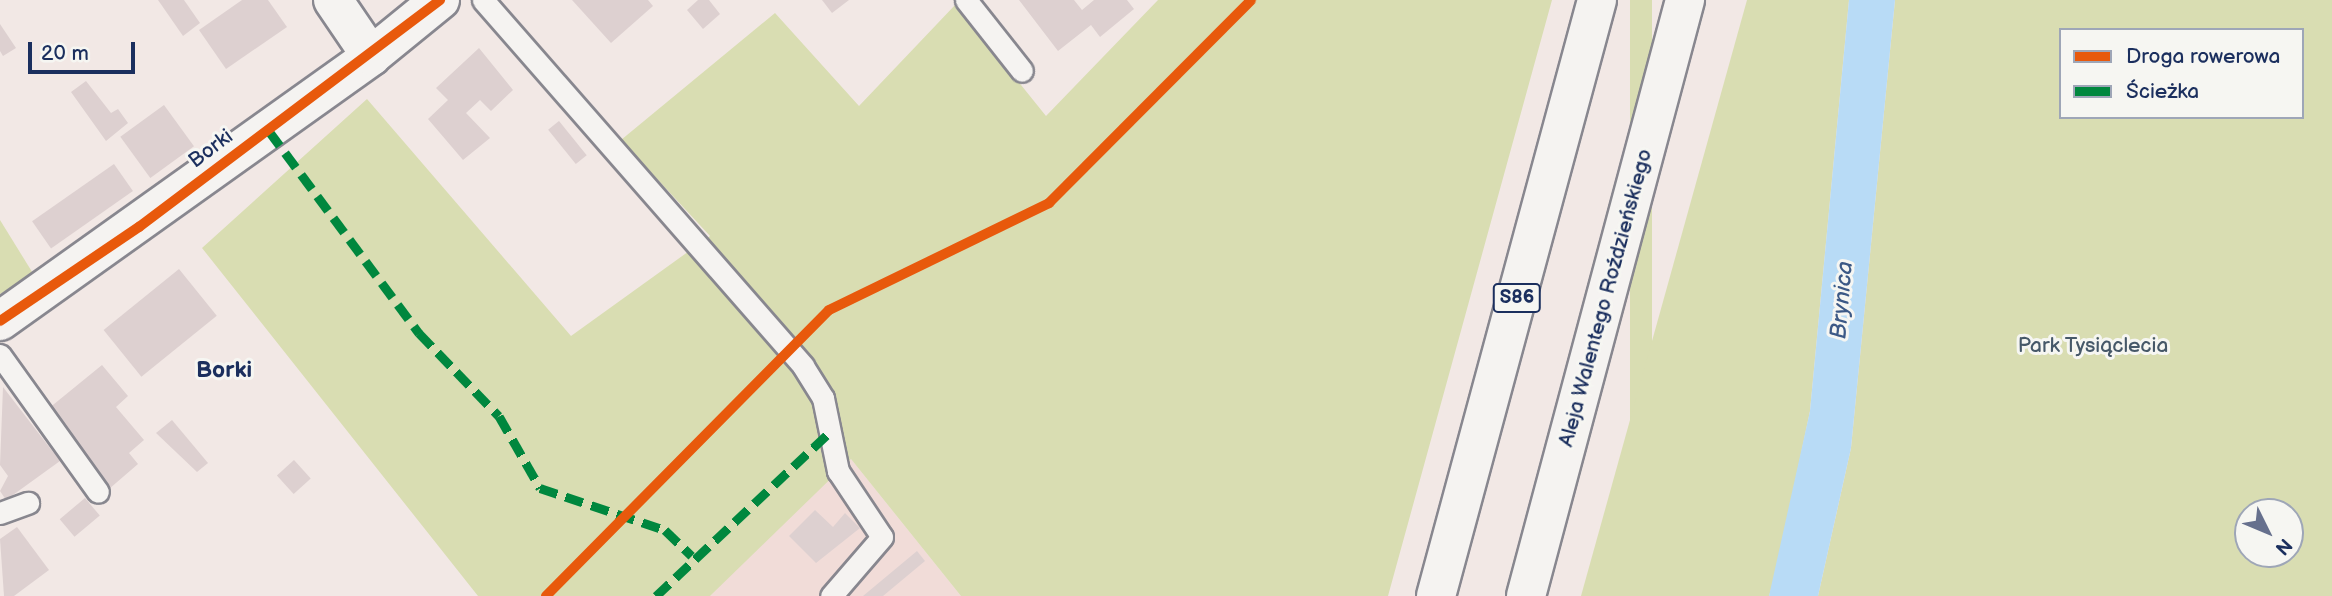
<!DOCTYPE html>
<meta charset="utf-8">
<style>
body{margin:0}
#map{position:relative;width:2332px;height:596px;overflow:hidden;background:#f2e8e5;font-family:"Balsamiq Sans",sans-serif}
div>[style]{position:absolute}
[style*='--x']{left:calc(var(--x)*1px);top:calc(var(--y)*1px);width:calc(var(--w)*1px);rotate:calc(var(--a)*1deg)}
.built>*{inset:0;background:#f1dcd8}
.green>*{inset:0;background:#d9ddb2;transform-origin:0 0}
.water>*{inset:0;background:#b8dbf6}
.building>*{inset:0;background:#ddd0d0;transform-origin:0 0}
.roads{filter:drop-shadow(2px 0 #88878f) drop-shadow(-2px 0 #88878f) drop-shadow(0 2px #88878f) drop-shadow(0 -2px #88878f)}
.lane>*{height:21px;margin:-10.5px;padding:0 10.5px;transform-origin:10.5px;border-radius:10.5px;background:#f5f3f1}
.street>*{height:38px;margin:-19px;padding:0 19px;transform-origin:19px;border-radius:19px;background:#f5f3f1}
.secondary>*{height:38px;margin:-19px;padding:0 19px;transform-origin:19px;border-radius:19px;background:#f5f3f1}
.highway>*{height:38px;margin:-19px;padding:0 19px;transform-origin:19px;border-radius:19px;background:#f5f3f1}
.quiet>*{height:9px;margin-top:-4.5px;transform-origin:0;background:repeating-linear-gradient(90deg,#00873e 0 18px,transparent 0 27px)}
.cycleway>*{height:10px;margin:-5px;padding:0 5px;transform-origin:5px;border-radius:5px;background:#e8590c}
span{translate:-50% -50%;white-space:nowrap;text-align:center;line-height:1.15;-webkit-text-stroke:6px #f6f6f2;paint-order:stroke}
.shield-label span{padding:2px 5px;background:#f6f6f2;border:2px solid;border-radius:5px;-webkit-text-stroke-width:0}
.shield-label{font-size:19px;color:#1b2f5e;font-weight:700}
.street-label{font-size:21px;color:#1b2f5e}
.park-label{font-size:21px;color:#465868}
.water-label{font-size:23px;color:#3c5986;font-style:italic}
.neighbourhood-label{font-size:23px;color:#1b2f5e;font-weight:700}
.legend{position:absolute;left:2059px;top:28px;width:245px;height:91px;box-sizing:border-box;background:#f6f6f2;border:2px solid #9ea6b7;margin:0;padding:9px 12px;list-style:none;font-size:21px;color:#1b2f5e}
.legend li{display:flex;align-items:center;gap:14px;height:35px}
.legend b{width:35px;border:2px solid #9ea6b7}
.north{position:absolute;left:2234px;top:498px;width:70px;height:70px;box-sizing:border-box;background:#f6f6f2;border:2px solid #9ea6b7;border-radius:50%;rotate:133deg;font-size:19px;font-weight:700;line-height:28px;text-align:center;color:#1b2f5e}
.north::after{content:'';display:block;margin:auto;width:24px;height:32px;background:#66708d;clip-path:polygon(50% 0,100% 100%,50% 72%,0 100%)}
.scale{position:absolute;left:28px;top:42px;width:107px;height:32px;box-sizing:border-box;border:4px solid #1b2f5e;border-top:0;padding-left:9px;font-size:21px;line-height:24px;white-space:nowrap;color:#1b2f5e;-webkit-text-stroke:5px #f6f6f2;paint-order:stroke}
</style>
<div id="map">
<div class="built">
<i style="clip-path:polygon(851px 459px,961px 596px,710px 596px,744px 560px)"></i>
</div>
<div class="green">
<i style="clip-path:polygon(1158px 0,1552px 0,1388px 596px,961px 596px,851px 459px,710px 596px,478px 596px,202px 248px,367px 99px,571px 336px,710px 236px,621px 140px,775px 13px,859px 106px,956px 4px,1046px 116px)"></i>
<i style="left:1630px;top:0;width:22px;height:593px"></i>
<i style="clip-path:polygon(1747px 0,1849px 0,1810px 411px,1776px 573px,1769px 596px,1581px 596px)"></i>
<i style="clip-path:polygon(evenodd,1895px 0,2332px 0,2332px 596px,1818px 596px,1851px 448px,1895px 0,2061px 30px,2302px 30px,2302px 117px,2061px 117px,2061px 30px,1895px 0,2248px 512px,2290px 512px,2290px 554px,2248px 554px,2248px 512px)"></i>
<i style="clip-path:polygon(0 220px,34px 275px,0 294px)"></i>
</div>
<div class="water">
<i style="clip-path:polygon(1849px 0,1895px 0,1851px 448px,1818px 596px,1769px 596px,1810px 411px)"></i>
</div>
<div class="building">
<i style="clip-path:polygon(158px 0,184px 0,200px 23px,183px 36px)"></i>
<i style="clip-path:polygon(242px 0,268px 0,287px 27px,226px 69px,199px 30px)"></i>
<i style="clip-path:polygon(572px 0,648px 0,653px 6px,611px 43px)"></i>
<i style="clip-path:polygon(698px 0,709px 0,720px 14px,703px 29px,687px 10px)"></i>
<i style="clip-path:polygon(822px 0,849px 0,832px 13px)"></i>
<i style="clip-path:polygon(1019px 0,1074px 0,1082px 10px,1094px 0,1127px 0,1134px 9px,1100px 37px,1091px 25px,1058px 51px)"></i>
<i style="clip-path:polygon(0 24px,16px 48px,3px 56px,0 51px)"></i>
<i style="clip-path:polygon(479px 48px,513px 90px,491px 111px,480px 100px,466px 113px,490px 138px,463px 160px,428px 119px,448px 100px,436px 88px)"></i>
<i style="clip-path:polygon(86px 81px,111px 113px,118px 109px,128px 123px,106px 141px,71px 92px)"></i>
<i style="left:164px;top:105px;width:51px;height:54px;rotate:54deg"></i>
<i style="left:559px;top:121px;width:44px;height:14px;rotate:51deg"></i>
<i style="left:114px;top:164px;width:33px;height:100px;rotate:55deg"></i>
<i style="left:179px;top:269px;width:60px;height:97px;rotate:51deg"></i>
<i style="clip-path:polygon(102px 365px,128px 396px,116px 407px,144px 440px,129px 453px,138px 464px,109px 489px,48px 409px)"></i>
<i style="clip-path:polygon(3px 387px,60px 461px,6px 500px,0 491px,8px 476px,0 465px)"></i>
<i style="clip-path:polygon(172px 420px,208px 463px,197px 472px,156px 433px)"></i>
<i style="left:294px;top:460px;width:25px;height:23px;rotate:48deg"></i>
<i style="left:85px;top:498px;width:23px;height:33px;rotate:50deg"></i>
<i style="clip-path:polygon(815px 510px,833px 527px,845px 513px,860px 528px,816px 563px,789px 536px)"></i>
<i style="clip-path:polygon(17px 527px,49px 570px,14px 596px,4px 596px,0 539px)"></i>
<i style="clip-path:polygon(917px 551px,925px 561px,883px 596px,863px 596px)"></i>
</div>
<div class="roads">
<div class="lane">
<i style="--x:483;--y:0;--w:486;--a:48.8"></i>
<i style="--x:803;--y:366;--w:38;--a:58"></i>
<i style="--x:823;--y:398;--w:75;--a:78.4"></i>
<i style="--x:838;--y:471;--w:79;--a:56.3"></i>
<i style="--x:882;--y:537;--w:78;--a:130.8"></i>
<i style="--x:966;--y:0;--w:90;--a:51.7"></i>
<i style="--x:0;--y:355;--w:168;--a:54.4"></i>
<i style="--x:0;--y:513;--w:30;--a:-20"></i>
</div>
<div class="street">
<i style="--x:0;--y:321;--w:456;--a:-35.5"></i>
</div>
<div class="secondary">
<i style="--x:333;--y:0;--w:68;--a:55.8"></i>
<i style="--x:371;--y:56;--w:89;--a:-39.1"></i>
</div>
<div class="highway">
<i style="--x:1436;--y:596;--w:617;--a:-74.88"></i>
<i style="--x:1526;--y:596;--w:617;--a:-75.06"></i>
</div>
</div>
<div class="quiet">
<i style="--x:269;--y:131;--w:252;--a:53.4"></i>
<i style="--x:419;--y:333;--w:115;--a:46.1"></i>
<i style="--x:499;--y:416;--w:83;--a:60.3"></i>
<i style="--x:540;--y:488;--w:132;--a:18.6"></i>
<i style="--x:665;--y:530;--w:37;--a:44"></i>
<i style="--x:656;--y:596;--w:239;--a:-43.3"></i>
</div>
<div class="cycleway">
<i style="--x:0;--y:321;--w:168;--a:-34.1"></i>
<i style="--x:139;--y:227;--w:377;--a:-37"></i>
<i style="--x:546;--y:596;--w:402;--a:-45.3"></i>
<i style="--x:829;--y:310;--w:245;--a:-25.9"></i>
<i style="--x:1049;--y:203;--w:286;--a:-45.1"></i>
</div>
<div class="shield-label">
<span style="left:1517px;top:298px">S86</span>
</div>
<div class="street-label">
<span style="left:211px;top:149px;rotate:-37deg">Borki</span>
<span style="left:1606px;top:298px;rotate:-75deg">Aleja Walentego Roździeńskiego</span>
</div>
<div class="park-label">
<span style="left:2093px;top:346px">Park Tysiąclecia</span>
</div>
<div class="water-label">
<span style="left:1842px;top:300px;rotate:-85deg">Brynica</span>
</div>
<div class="neighbourhood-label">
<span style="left:224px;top:370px">Borki</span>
</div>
<ul class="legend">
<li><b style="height:9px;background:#e8590c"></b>Droga rowerowa</li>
<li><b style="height:9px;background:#00873e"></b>Ścieżka</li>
</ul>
<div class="north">N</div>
<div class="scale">20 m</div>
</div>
